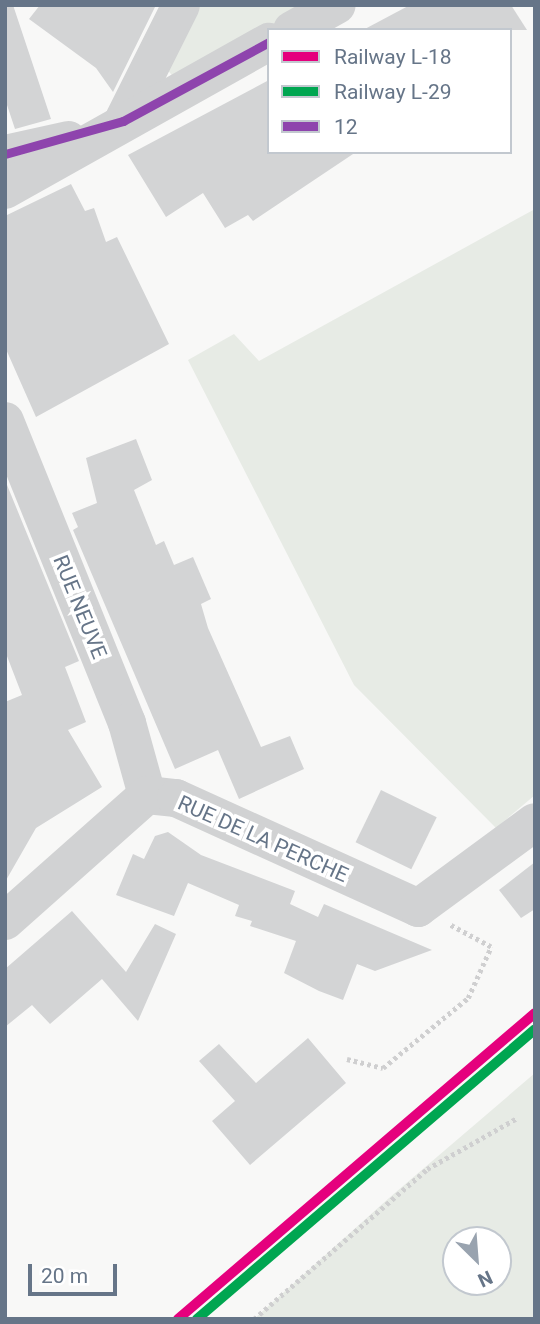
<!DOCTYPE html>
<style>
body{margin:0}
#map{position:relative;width:540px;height:1324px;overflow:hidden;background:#f8f8f7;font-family:Roboto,sans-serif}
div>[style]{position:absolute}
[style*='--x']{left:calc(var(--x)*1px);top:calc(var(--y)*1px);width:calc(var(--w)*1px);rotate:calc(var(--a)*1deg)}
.green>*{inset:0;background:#e7ebe5}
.building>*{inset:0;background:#d3d4d5;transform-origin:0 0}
.path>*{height:4.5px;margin-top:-2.25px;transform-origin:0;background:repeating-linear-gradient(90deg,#cfcfd0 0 3.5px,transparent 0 7px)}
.minor>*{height:38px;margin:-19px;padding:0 19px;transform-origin:19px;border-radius:19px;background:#d1d2d3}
.bus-1>*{height:9px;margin:-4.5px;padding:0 4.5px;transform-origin:4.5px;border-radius:4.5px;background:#8e44ad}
.rail-1>*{height:10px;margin:-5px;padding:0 5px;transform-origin:5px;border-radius:5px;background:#e5007d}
.rail-2>*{height:10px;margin:-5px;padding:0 5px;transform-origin:5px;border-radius:5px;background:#00a651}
span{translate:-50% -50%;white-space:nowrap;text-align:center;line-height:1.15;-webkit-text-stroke:7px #fff;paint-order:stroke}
.street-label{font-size:21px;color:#667588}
.frame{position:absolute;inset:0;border:7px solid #667588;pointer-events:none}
.legend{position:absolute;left:267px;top:28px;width:245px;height:126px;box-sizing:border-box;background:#fff;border:2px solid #c2c8cf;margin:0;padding:9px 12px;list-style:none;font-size:21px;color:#667588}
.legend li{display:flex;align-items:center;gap:14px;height:35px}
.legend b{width:35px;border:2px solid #c2c8cf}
.north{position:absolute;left:442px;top:1226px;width:70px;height:70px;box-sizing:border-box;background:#fff;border:2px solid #c2c8cf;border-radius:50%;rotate:155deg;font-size:19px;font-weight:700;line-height:28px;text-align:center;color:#667588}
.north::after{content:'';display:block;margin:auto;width:24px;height:32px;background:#99a3af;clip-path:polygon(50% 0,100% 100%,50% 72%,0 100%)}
.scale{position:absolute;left:28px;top:1264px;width:89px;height:32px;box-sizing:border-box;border:4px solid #667588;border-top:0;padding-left:9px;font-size:21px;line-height:24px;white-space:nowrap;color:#667588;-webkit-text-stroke:5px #fff;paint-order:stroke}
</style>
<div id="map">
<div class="green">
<i style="clip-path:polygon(192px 5px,314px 5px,176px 80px,165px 67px)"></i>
<i style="clip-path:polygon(535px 209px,535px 795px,496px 828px,354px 685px,188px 360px,234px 334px,259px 361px)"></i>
<i style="clip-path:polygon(evenodd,535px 1073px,535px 1319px,254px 1319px,389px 1198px,535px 1073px,456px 1240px,498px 1240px,498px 1282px,456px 1282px,456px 1240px)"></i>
</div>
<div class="building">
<i style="clip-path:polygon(5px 5px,13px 5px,51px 119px,15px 129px,5px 99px)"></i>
<i style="clip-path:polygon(40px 5px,156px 5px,113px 92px,96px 68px,29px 19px)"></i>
<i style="clip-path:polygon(410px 5px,511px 5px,527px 30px,363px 30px)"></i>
<i style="clip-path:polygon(269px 80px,269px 152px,356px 152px,253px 221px,248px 215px,225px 228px,203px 193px,166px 217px,128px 155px)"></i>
<i style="clip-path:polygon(71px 184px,85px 211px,94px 208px,106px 242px,117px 237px,169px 344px,36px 417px,5px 347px,5px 216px)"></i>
<i style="clip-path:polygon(136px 439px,152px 480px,134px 490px,156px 545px,164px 541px,174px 565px,193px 557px,211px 599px,201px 604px,208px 628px,261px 747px,290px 736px,304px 769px,239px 799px,218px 750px,175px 769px,73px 530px,78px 527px,72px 513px,97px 503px,86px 458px)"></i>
<i style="clip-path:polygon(5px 480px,79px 661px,65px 667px,86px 722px,68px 730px,102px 787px,36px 828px,5px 882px,5px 702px,22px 695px,5px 651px)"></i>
<i style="left:381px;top:790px;width:62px;height:58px;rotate:26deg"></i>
<i style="clip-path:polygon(168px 832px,201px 855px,295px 891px,290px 904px,318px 917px,324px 904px,432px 950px,375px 971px,357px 964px,343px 1000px,319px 991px,284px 973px,296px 941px,250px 926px,252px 921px,235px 916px,239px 905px,188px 883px,174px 916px,116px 895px,133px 854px,144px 859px,155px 836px)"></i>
<i style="clip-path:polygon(535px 862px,535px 909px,521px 918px,499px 890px)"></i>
<i style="clip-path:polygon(72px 911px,126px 972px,155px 924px,176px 934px,138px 1021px,102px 979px,50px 1024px,32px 1005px,5px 1027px,5px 969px)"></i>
<i style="clip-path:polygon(308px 1038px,346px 1083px,250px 1165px,212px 1121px,235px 1101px,199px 1061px,219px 1044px,256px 1083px)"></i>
</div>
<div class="path">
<i style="--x:347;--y:1059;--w:37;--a:14"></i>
<i style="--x:383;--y:1068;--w:110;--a:-39.5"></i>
<i style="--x:468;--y:998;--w:56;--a:-65.7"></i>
<i style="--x:491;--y:947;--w:47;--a:-151.8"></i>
<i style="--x:254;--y:1319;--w:229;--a:-40.9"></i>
<i style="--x:427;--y:1169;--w:103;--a:-29.5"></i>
</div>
<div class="minor">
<i style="--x:292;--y:30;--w:51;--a:-29.1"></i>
<i style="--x:124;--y:119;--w:127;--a:-63.4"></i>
<i style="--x:5;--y:154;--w:65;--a:-12.5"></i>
<i style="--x:5;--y:190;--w:303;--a:-29.3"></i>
<i style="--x:5;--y:421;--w:326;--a:68"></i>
<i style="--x:127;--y:723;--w:75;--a:74.5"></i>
<i style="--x:5;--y:921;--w:190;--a:-41.6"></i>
<i style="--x:147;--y:795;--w:29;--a:6"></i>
<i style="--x:176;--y:798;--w:266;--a:24.4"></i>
<i style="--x:418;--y:908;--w:145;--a:-36.3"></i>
</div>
<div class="bus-1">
<i style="--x:5;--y:154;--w:123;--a:-15.6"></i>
<i style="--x:123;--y:121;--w:166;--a:-28.4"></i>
</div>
<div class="rail-1">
<i style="--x:178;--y:1319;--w:470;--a:-40.6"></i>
</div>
<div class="rail-2">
<i style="--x:197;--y:1319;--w:445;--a:-40.6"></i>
</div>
<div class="street-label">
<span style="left:80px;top:607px;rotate:68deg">RUE NEUVE</span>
<span style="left:263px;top:839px;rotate:24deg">RUE DE LA PERCHE</span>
</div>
<div class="frame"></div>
<ul class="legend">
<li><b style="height:9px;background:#e5007d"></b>Railway L-18</li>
<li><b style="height:9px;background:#00a651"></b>Railway L-29</li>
<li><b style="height:9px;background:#8e44ad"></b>12</li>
</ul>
<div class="north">N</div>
<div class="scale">20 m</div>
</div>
